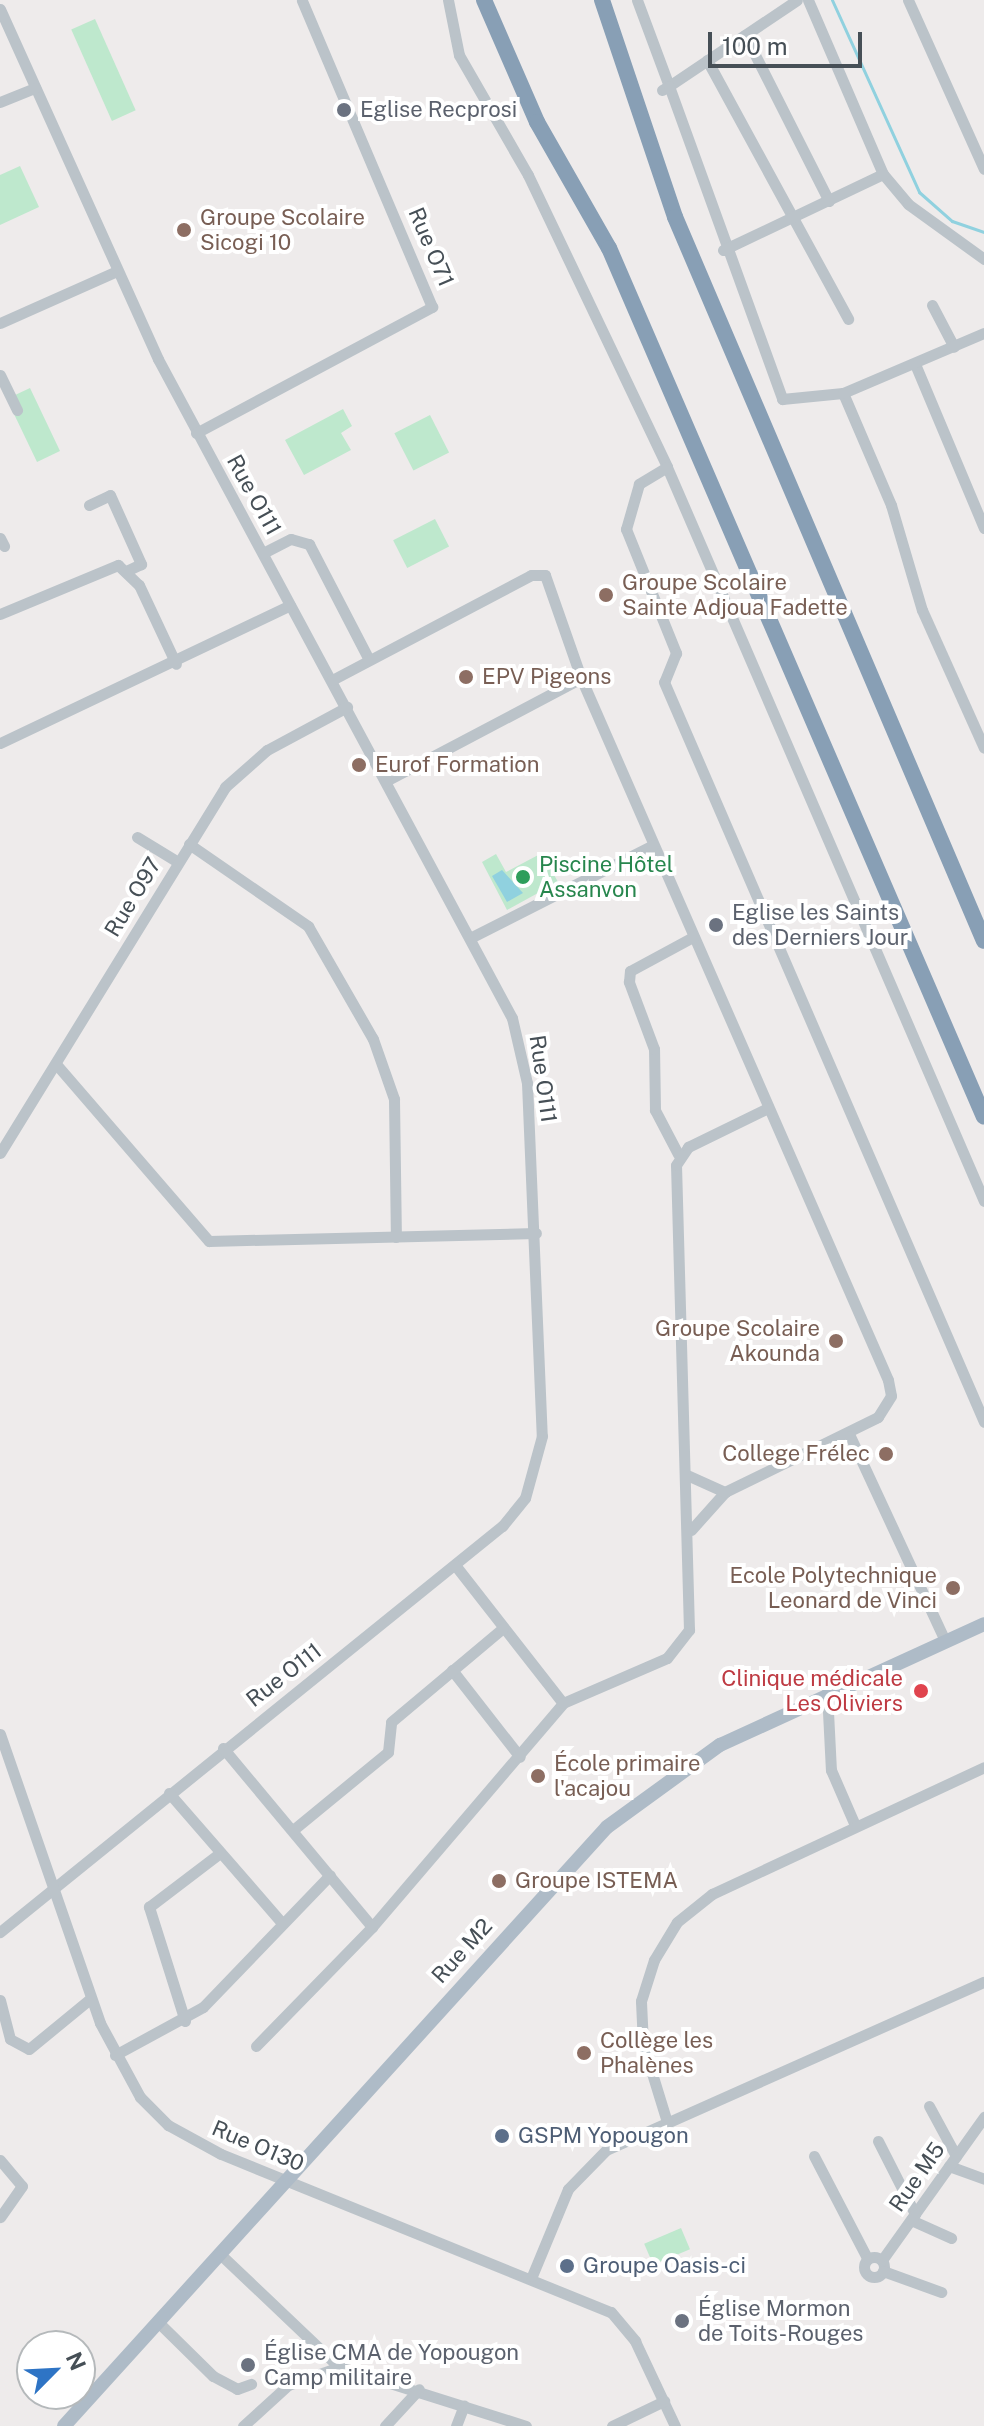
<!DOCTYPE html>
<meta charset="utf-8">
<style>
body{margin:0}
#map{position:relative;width:984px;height:2426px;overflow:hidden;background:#eeebeb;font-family:"Public Sans",sans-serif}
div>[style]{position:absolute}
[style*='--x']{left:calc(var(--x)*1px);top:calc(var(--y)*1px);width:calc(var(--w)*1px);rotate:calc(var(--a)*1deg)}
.green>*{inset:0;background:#bee8cd;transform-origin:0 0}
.water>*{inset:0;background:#90d1df}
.stream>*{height:3px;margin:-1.5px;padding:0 1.5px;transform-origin:1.5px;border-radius:1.5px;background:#90d1df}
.minor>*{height:11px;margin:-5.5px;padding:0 5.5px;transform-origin:5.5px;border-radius:5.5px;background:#bbc3c9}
.minor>.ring{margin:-5.5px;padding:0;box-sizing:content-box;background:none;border:11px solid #bbc3c9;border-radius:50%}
.major>*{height:14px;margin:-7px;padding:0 7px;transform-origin:7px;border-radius:7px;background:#aebbc7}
.highway>*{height:16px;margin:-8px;padding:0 8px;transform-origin:8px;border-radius:8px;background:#889fb5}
.dots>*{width:22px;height:22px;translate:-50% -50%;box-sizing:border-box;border:4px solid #fff;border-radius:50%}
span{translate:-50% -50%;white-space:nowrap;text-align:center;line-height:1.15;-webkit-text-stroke:8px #fff;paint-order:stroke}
.worship-label{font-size:22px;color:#5b616d}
.left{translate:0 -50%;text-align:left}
.education-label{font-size:22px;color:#785e54}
.right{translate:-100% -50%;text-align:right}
.street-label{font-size:22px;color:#464f56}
.leisure-label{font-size:22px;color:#27864d}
.health-label{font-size:22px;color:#be3a42}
.service-label{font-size:22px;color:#4e5e75}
.north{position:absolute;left:16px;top:2330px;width:80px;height:80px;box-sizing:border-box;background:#fff;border:2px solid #b5b9bb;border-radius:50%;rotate:66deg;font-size:22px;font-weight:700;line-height:32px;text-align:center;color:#464f56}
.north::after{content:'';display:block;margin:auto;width:28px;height:36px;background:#2e74c5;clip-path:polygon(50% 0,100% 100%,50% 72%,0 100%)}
.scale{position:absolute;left:708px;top:32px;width:154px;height:36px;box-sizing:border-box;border:4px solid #464f56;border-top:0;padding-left:10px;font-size:24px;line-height:28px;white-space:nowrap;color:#464f56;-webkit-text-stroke:6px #fff;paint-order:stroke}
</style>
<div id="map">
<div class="green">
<i style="left:95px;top:19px;width:100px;height:26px;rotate:66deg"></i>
<i style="clip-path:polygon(20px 166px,39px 207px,0 225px,0 175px)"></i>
<i style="clip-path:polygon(30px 388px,60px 451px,37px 462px,14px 414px,13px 396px)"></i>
<i style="clip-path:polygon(343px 409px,352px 426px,341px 433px,351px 450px,304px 475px,285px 440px)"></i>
<i style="left:430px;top:415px;width:42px;height:40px;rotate:63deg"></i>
<i style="left:435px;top:519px;width:31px;height:47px;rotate:63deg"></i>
<i style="clip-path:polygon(542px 853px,558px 882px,507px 910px,482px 862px,496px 854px,506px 872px)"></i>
<i style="left:681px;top:2228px;width:23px;height:40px;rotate:67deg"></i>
</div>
<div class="water">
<i style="clip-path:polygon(502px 870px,523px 893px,507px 902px,492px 876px)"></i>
</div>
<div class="stream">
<i style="--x:832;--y:0;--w:211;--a:65.6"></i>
<i style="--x:919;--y:192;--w:44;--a:41.3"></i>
<i style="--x:952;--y:221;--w:34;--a:19"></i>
</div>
<div class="minor">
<i style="--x:448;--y:0;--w:56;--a:78.7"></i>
<i style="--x:459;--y:55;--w:138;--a:60.1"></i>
<i style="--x:528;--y:175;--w:323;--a:64.5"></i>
<i style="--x:637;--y:0;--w:92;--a:69.6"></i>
<i style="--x:669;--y:86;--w:154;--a:-33.9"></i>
<i style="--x:808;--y:0;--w:189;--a:66.7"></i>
<i style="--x:883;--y:174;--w:39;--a:50"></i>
<i style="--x:908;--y:204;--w:94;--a:35.9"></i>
<i style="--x:908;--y:0;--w:185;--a:65.8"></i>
<i style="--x:0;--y:9;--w:384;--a:65.7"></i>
<i style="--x:158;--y:359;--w:748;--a:61.76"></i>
<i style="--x:512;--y:1018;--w:67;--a:77"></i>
<i style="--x:527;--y:1083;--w:353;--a:87.6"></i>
<i style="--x:542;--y:1436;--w:64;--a:105.3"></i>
<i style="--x:525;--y:1498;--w:36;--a:129"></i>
<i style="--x:502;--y:1526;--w:646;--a:141.04"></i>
<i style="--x:745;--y:35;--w:186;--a:63.2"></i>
<i style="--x:707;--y:60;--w:295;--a:61.4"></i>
<i style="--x:662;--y:90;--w:8;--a:-30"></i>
<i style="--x:669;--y:86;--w:333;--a:70.1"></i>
<i style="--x:782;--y:399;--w:61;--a:-5.6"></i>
<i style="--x:843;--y:393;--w:122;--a:66.8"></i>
<i style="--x:891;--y:505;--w:109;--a:73.6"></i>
<i style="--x:922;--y:610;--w:151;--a:65.8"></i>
<i style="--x:0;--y:102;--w:38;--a:-22"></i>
<i style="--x:723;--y:250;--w:177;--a:-25.4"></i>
<i style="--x:932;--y:305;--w:47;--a:62.4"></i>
<i style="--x:0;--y:323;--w:128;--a:-24"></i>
<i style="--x:915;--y:364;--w:178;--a:67.2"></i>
<i style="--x:0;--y:375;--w:39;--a:64"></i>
<i style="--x:843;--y:393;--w:153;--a:-23.1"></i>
<i style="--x:196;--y:433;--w:268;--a:-28.1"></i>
<i style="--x:432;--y:307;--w:333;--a:-113"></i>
<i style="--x:89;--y:505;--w:23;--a:-25"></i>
<i style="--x:110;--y:495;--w:76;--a:65.8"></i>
<i style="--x:141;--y:564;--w:14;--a:155"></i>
<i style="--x:0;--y:538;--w:9;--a:63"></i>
<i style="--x:263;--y:553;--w:31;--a:-27"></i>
<i style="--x:291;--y:539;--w:19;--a:16"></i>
<i style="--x:309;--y:544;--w:128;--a:62.6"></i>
<i style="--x:0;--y:614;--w:128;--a:-22.6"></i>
<i style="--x:118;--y:565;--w:29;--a:44"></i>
<i style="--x:139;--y:585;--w:87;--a:64.9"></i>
<i style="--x:332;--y:680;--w:225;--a:-27.8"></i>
<i style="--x:531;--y:575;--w:14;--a:0"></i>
<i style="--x:545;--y:575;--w:109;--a:70.7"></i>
<i style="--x:581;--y:678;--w:766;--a:66.38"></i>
<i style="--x:888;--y:1380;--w:16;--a:79"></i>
<i style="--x:891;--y:1396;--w:25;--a:122"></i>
<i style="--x:878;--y:1417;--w:170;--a:153.9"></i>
<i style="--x:725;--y:1492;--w:51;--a:131.8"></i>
<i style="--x:0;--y:743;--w:321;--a:-25.4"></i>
<i style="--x:386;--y:781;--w:221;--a:-27.8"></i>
<i style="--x:137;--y:837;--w:48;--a:31.4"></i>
<i style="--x:189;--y:844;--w:145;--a:34.6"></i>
<i style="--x:308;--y:926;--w:130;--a:60.1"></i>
<i style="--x:373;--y:1039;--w:64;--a:70.7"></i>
<i style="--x:394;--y:1099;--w:138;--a:89.2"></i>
<i style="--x:470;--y:938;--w:205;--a:-26.9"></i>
<i style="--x:56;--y:1064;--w:234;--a:49.2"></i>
<i style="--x:209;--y:1241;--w:327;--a:-1.4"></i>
<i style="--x:0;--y:1153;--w:430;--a:-58.4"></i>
<i style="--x:225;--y:787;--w:56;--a:-41.4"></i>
<i style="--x:267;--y:750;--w:91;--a:-28.3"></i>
<i style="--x:678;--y:1154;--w:50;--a:-117.6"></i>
<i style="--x:655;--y:1110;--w:61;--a:-90.9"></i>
<i style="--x:654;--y:1049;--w:72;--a:-110.5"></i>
<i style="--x:629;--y:982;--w:11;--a:-85"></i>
<i style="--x:630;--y:971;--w:72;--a:-28.4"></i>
<i style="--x:984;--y:1201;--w:800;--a:-113.36"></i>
<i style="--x:667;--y:467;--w:33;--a:149"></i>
<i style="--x:639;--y:484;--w:47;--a:106.1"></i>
<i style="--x:626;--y:529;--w:134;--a:68"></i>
<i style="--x:676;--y:653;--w:31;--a:112"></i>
<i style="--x:664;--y:682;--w:806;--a:66.61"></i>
<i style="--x:850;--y:1436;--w:226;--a:65.1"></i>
<i style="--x:687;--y:1475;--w:42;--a:24.1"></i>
<i style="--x:455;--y:1565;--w:175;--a:52"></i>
<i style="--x:452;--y:1670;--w:110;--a:52"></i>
<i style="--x:827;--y:1692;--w:78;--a:87.1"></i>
<i style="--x:831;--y:1770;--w:58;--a:66.5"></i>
<i style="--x:0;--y:1734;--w:306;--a:70.9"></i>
<i style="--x:100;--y:2023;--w:84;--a:61.6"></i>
<i style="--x:140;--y:2097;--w:40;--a:45"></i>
<i style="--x:168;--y:2125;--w:60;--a:28.7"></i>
<i style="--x:221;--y:2154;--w:421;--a:22.1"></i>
<i style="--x:611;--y:2312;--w:38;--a:50"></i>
<i style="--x:635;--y:2341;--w:94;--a:64.8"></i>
<i style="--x:223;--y:1748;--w:233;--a:50.2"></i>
<i style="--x:169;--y:1793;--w:171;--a:49"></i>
<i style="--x:293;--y:1830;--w:123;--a:-39.4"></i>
<i style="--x:388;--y:1752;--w:30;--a:-84"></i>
<i style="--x:391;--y:1722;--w:146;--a:-40"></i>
<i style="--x:0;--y:2000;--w:40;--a:75.6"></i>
<i style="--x:10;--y:2039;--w:21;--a:28"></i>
<i style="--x:29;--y:2049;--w:80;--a:-39.4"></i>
<i style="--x:185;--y:2021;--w:120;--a:-107.5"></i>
<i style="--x:149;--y:1907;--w:89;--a:-37.3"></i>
<i style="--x:256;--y:2046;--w:166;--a:-45.7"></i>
<i style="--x:372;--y:1927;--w:294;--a:-49.5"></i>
<i style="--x:563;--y:1703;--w:113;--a:-23.4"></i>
<i style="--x:667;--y:1658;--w:36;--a:-52"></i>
<i style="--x:689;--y:1630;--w:465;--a:-91.6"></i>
<i style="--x:676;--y:1165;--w:22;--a:-56"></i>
<i style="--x:688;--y:1147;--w:89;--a:-26"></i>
<i style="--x:115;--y:2055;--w:100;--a:-28.6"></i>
<i style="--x:203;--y:2007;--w:183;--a:-46.1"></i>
<i style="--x:929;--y:2106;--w:57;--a:61.6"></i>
<i style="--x:667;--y:2122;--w:82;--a:-107.1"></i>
<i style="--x:643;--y:2044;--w:43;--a:-92.7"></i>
<i style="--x:641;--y:2001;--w:43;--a:-72.4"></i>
<i style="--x:654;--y:1960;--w:44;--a:-58.8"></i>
<i style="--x:677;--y:1922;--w:45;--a:-38.7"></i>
<i style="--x:712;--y:1894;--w:300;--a:-25"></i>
<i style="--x:878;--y:2141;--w:82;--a:63.1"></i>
<i style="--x:814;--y:2156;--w:115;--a:62.5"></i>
<i style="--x:0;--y:2160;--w:34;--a:50"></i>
<i style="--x:22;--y:2186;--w:38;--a:125"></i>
<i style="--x:949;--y:2166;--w:37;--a:20"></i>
<i style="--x:911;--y:2220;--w:44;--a:24.2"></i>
<i style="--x:220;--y:2254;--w:164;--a:43.5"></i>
<i class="ring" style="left:864px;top:2257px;width:9px;height:9px"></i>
<i style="--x:882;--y:2260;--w:176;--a:-54.5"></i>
<i style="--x:883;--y:2271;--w:62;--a:19.9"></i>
<i style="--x:532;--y:2276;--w:94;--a:-67.5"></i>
<i style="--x:568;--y:2189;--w:54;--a:-45.7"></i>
<i style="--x:606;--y:2150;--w:414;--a:-24"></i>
<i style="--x:158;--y:2322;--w:77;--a:44.5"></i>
<i style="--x:213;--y:2376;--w:27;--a:28"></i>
<i style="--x:237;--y:2389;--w:15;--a:-20"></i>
<i style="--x:243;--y:2426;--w:61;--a:-42.3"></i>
<i style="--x:288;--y:2385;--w:54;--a:-19.4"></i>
<i style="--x:339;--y:2367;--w:196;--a:17.5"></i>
<i style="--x:385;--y:2426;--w:50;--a:-47.4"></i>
<i style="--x:456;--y:2426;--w:22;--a:-69"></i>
<i style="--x:612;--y:2426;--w:58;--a:-25.7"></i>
</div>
<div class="major">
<i style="--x:64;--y:2426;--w:808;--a:-47.81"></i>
<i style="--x:607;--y:1827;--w:140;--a:-36"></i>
<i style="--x:720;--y:1745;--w:290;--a:-24.6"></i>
</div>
<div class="highway">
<i style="--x:484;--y:0;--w:133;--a:66.5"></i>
<i style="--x:537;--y:122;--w:145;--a:60.3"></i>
<i style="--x:609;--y:248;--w:946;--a:66.66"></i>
<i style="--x:602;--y:0;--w:229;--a:71.4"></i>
<i style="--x:675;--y:217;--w:787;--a:66.89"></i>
</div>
<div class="dots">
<i style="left:344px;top:110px;background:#6b7280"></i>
<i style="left:184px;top:230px;background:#8d6e63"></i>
<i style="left:606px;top:595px;background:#8d6e63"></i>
<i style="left:466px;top:677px;background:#8d6e63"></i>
<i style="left:359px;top:765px;background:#8d6e63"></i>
<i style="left:523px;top:877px;background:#2e9e5b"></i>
<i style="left:716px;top:925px;background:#6b7280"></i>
<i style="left:836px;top:1341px;background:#8d6e63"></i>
<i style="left:886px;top:1454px;background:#8d6e63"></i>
<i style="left:953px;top:1588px;background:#8d6e63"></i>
<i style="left:921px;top:1691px;background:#e0444e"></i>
<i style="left:538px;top:1776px;background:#8d6e63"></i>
<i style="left:499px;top:1881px;background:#8d6e63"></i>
<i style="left:584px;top:2053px;background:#8d6e63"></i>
<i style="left:502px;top:2136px;background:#5c6f8a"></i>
<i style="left:567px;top:2266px;background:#5c6f8a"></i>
<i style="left:682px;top:2321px;background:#6b7280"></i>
<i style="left:248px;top:2365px;background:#6b7280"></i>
</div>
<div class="worship-label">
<span class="left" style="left:360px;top:110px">Eglise Recprosi</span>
<span class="left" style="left:732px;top:925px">Eglise les Saints<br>des Derniers Jour</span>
<span class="left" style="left:698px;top:2321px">Église Mormon<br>de Toits-Rouges</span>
<span class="left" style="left:264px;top:2365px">Église CMA de Yopougon<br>Camp militaire</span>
</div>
<div class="education-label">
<span class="left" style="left:200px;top:230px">Groupe Scolaire<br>Sicogi 10</span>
<span class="left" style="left:622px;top:595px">Groupe Scolaire<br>Sainte Adjoua Fadette</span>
<span class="left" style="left:482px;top:677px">EPV Pigeons</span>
<span class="left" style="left:375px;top:765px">Eurof Formation</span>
<span class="right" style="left:820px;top:1341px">Groupe Scolaire<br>Akounda</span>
<span class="right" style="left:870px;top:1454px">College Frélec</span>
<span class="right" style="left:937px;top:1588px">Ecole Polytechnique<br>Leonard de Vinci</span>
<span class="left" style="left:554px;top:1776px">École primaire<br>l'acajou</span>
<span class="left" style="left:515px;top:1881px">Groupe ISTEMA</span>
<span class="left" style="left:600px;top:2053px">Collège les<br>Phalènes</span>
</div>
<div class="street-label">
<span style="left:431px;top:247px;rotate:67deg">Rue O71</span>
<span style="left:254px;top:495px;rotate:61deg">Rue O111</span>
<span style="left:133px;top:897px;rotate:-59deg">Rue O97</span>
<span style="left:543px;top:1079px;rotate:82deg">Rue O111</span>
<span style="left:284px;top:1675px;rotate:-38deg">Rue O111</span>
<span style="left:462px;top:1951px;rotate:-48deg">Rue M2</span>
<span style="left:258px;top:2146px;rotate:23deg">Rue O130</span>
<span style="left:917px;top:2177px;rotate:-55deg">Rue M5</span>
</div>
<div class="leisure-label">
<span class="left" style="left:539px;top:877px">Piscine Hôtel<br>Assanvon</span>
</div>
<div class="health-label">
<span class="right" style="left:903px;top:1691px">Clinique médicale<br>Les Oliviers</span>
</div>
<div class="service-label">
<span class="left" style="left:518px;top:2136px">GSPM Yopougon</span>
<span class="left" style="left:583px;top:2266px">Groupe Oasis-ci</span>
</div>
<div class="north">N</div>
<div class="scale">100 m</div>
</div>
